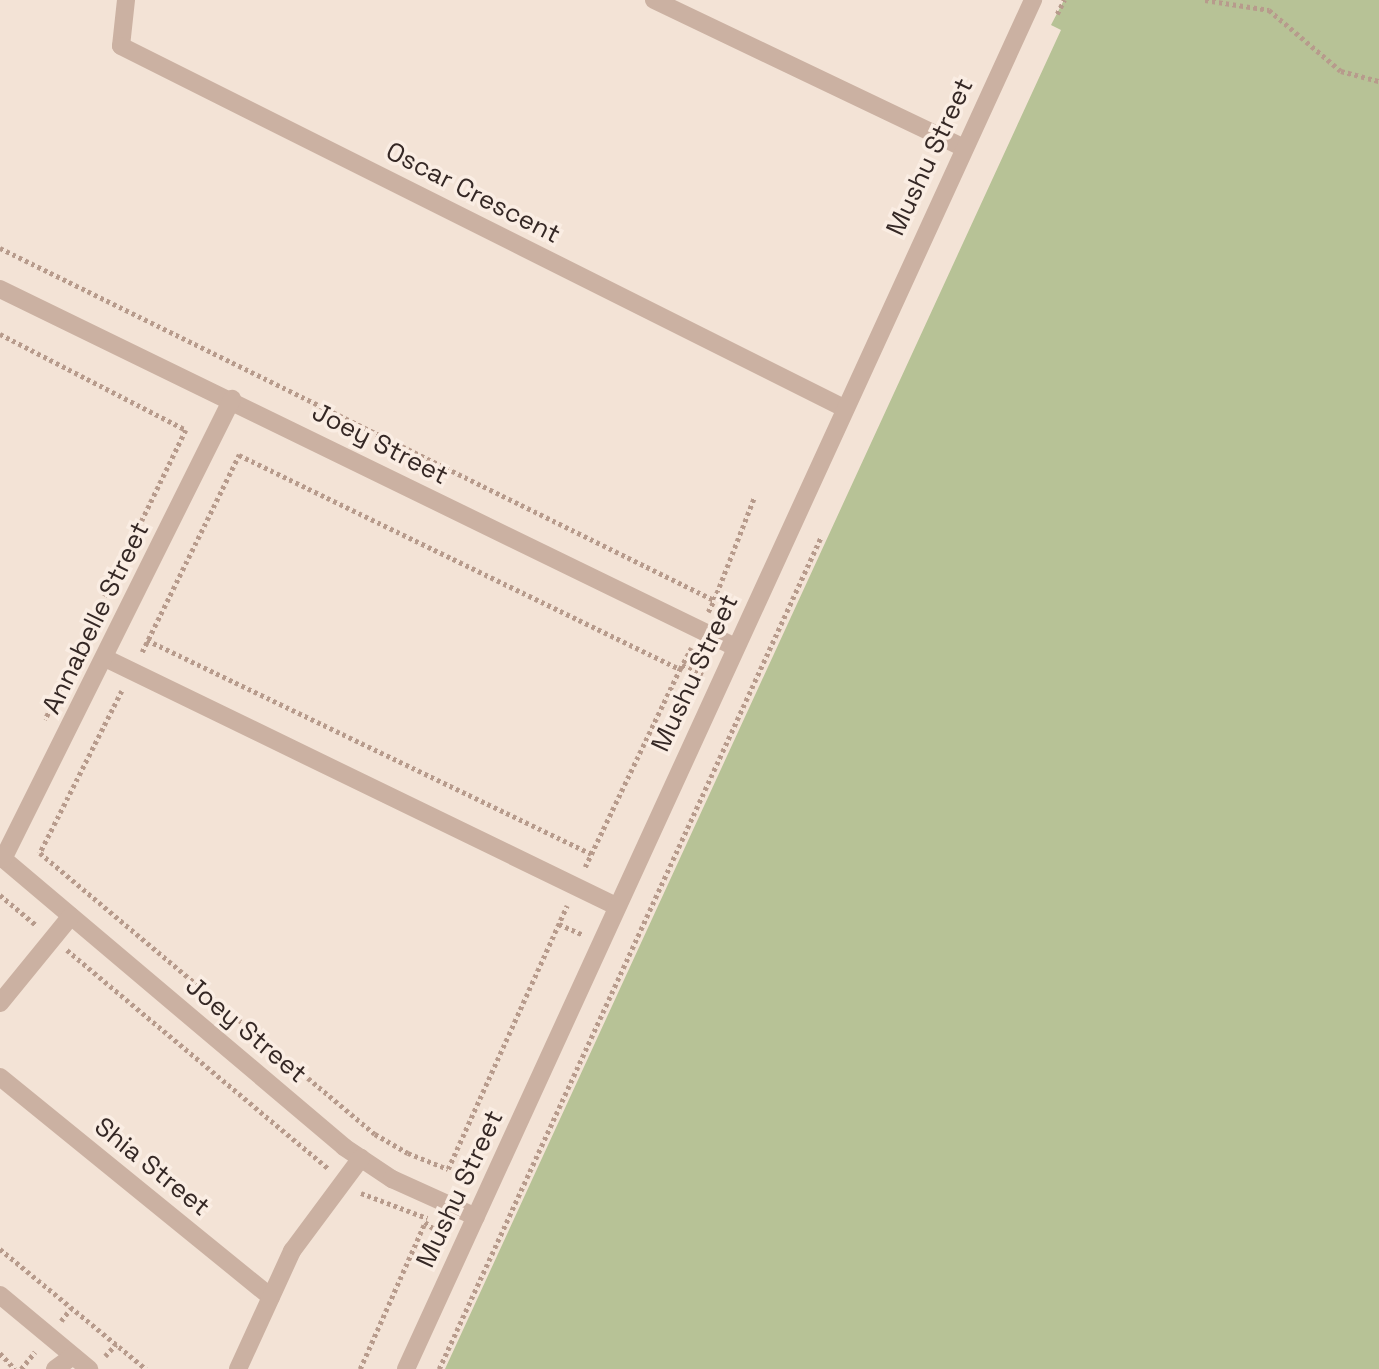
<!DOCTYPE html>
<style>
body{margin:0}
#map{position:relative;width:1379px;height:1369px;overflow:hidden;background:#f3e3d6;font-family:"Space Grotesk",sans-serif}
div>[style]{position:absolute}
[style*='--x']{left:calc(var(--x)*1px);top:calc(var(--y)*1px);width:calc(var(--w)*1px);rotate:calc(var(--a)*1deg)}
.green>*{inset:0;background:#b7c296}
.path>*{height:4.5px;margin-top:-2.25px;transform-origin:0;background:repeating-linear-gradient(90deg,#b79b8c 0 3.5px,transparent 0 7px)}
.minor>*{height:18px;margin:-9px;padding:0 9px;transform-origin:9px;border-radius:9px;background:#cbb1a2}
span{translate:-50% -50%;white-space:nowrap;text-align:center;line-height:1.15;-webkit-text-stroke:7px #faede3;paint-order:stroke}
.street-label{font-size:26px;color:#352825}
</style>
<div id="map">
<div class="green">
<i style="clip-path:polygon(1064px 0,1379px 0,1379px 1369px,445px 1369px,1061px 30px,1051px 25px)"></i>
</div>
<div class="path">
<i style="--x:1205;--y:0;--w:65;--a:8.9"></i>
<i style="--x:1269;--y:10;--w:94;--a:40.3"></i>
<i style="--x:1341;--y:71;--w:39;--a:15"></i>
<i style="--x:1057;--y:14;--w:16;--a:-63"></i>
<i style="--x:0;--y:248;--w:796;--a:26.24"></i>
<i style="--x:714;--y:600;--w:110;--a:-68.6"></i>
<i style="--x:0;--y:334;--w:209;--a:27.3"></i>
<i style="--x:186;--y:430;--w:322;--a:115.9"></i>
<i style="--x:708;--y:612;--w:13;--a:-63"></i>
<i style="--x:147;--y:640;--w:493;--a:25.7"></i>
<i style="--x:142;--y:652;--w:220;--a:-63.8"></i>
<i style="--x:239;--y:455;--w:490;--a:25.9"></i>
<i style="--x:680;--y:669;--w:24;--a:-62"></i>
<i style="--x:682;--y:665;--w:23;--a:25"></i>
<i style="--x:122;--y:691;--w:182;--a:116.8"></i>
<i style="--x:40;--y:853;--w:437;--a:40"></i>
<i style="--x:375;--y:1134;--w:38;--a:30"></i>
<i style="--x:408;--y:1153;--w:43;--a:21.8"></i>
<i style="--x:448;--y:1169;--w:289;--a:-65.7"></i>
<i style="--x:585;--y:867;--w:220;--a:-64.4"></i>
<i style="--x:0;--y:895;--w:47;--a:39.8"></i>
<i style="--x:559;--y:924;--w:27;--a:24"></i>
<i style="--x:67;--y:950;--w:341;--a:39.9"></i>
<i style="--x:361;--y:1193;--w:71;--a:20.7"></i>
<i style="--x:0;--y:1249;--w:189;--a:39.4"></i>
<i style="--x:61;--y:1321;--w:16;--a:-52"></i>
<i style="--x:0;--y:1353;--w:22;--a:47"></i>
<i style="--x:105;--y:1356;--w:16;--a:-47"></i>
<i style="--x:21;--y:1369;--w:22;--a:-51"></i>
<i style="--x:360;--y:1369;--w:161;--a:-66.1"></i>
<i style="--x:425;--y:1222;--w:25;--a:37"></i>
<i style="--x:439;--y:1369;--w:916;--a:-65.34"></i>
</div>
<div class="minor">
<i style="--x:126;--y:0;--w:46;--a:96.2"></i>
<i style="--x:121;--y:46;--w:809;--a:26.6"></i>
<i style="--x:654;--y:0;--w:341;--a:25.5"></i>
<i style="--x:0;--y:289;--w:818;--a:25.97"></i>
<i style="--x:107;--y:659;--w:566;--a:25.89"></i>
<i style="--x:0;--y:856;--w:451;--a:40.2"></i>
<i style="--x:344;--y:1147;--w:58;--a:33.7"></i>
<i style="--x:392;--y:1179;--w:92;--a:24.3"></i>
<i style="--x:3;--y:859;--w:514;--a:-63.53"></i>
<i style="--x:0;--y:1003;--w:112;--a:-50.8"></i>
<i style="--x:0;--y:1077;--w:349;--a:39.1"></i>
<i style="--x:0;--y:1295;--w:116;--a:39.7"></i>
<i style="--x:55;--y:1369;--w:22;--a:-36"></i>
<i style="--x:238;--y:1369;--w:130;--a:-65.4"></i>
<i style="--x:292;--y:1251;--w:116;--a:-53.4"></i>
<i style="--x:406;--y:1369;--w:1506;--a:-65.39"></i>
</div>
<div class="street-label">
<span style="left:930px;top:157px;rotate:-65deg">Mushu Street</span>
<span style="left:473px;top:193px;rotate:27deg">Oscar Crescent</span>
<span style="left:380px;top:444px;rotate:27deg">Joey Street</span>
<span style="left:96px;top:618px;rotate:-64deg">Annabelle Street</span>
<span style="left:695px;top:673px;rotate:-65deg">Mushu Street</span>
<span style="left:246px;top:1030px;rotate:40deg">Joey Street</span>
<span style="left:152px;top:1167px;rotate:39deg">Shia Street</span>
<span style="left:460px;top:1189px;rotate:-65deg">Mushu Street</span>
</div>
</div>
